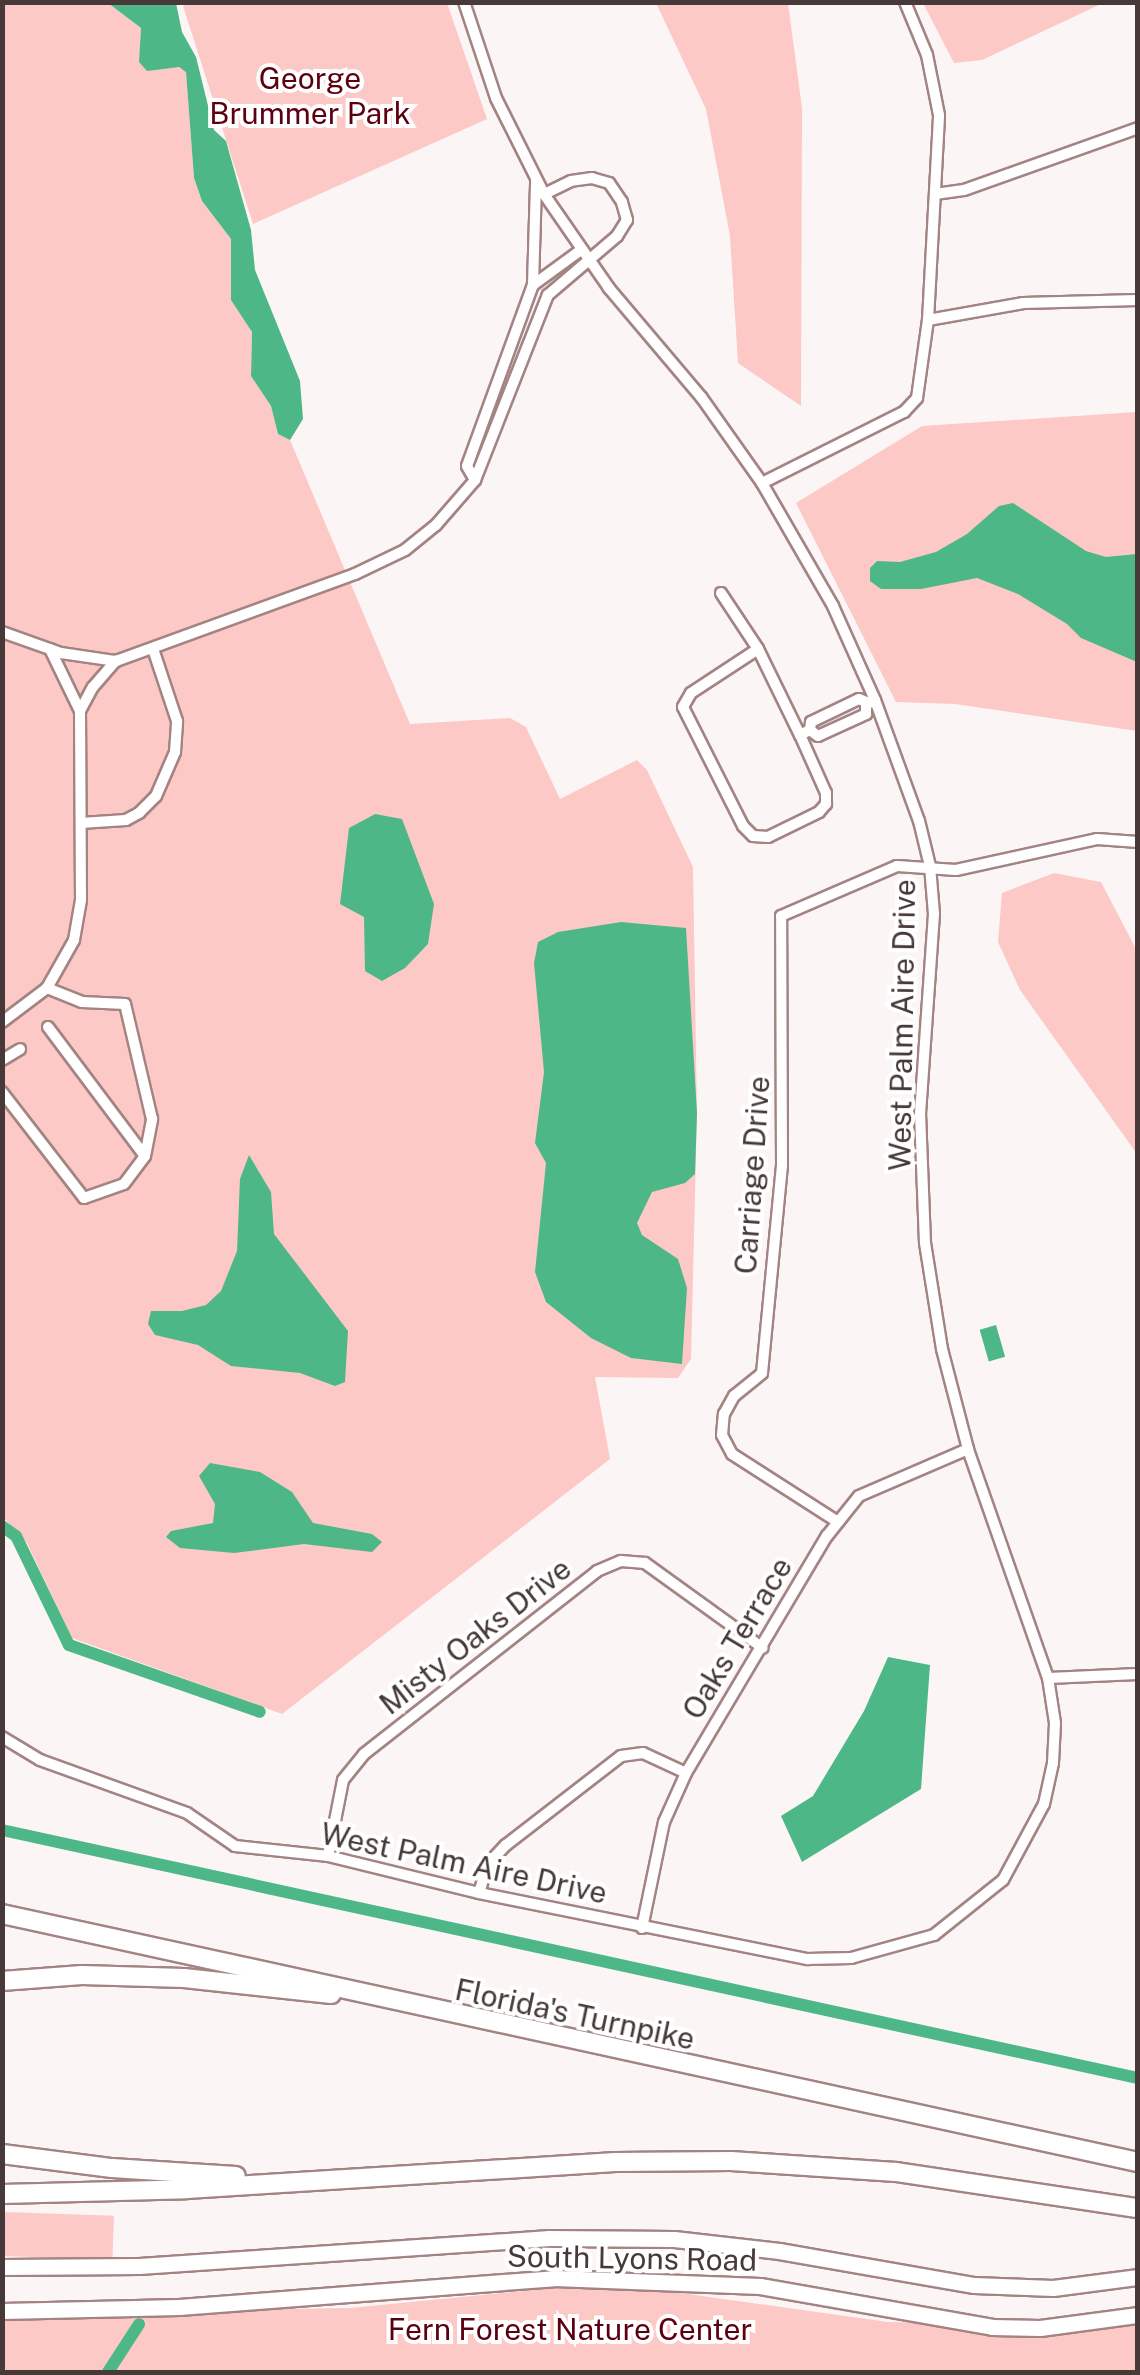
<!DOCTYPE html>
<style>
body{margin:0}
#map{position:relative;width:1140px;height:2375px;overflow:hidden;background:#fcf5f5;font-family:"Public Sans",sans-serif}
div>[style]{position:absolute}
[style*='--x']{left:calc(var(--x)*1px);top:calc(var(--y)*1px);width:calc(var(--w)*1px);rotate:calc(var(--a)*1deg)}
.green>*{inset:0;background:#fcc9c6;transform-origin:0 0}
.water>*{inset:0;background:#4eb787;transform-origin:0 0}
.canal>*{height:12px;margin:-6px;padding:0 6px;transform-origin:6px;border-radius:6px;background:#4eb787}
.roads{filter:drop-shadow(2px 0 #a38483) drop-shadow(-2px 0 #a38483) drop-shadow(0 2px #a38483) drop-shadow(0 -2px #a38483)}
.street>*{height:10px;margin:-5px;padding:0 5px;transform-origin:5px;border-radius:5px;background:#fff}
.primary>*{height:15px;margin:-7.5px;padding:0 7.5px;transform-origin:7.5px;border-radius:7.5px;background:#fff}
.highway>*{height:18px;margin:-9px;padding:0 9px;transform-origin:9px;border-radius:9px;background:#fff}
span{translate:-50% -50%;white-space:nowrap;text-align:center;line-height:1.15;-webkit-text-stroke:8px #fff;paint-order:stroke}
.park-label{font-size:30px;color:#5c0010}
.street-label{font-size:30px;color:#463938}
.frame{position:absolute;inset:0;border:5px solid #463938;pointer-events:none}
</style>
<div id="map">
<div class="green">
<i style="clip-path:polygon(191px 2px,447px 3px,487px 119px,253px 224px,183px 6px)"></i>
<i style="clip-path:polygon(3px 3px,108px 3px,141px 28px,140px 49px,186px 71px,194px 178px,202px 201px,231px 239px,231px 299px,252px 332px,251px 376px,271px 406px,278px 434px,290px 440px,410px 724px,510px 718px,526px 727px,560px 799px,637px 760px,647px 770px,693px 867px,697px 1113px,691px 1359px,678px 1378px,595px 1377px,610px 1459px,282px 1714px,72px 1638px,27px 1543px,3px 1517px)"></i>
<i style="clip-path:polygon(656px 3px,788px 3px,802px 108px,801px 406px,738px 363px,730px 236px,706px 109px)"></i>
<i style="clip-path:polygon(923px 3px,1103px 3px,982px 60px,954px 63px)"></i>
<i style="clip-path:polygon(1137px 412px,1137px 731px,955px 704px,896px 702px,796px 503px,922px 426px)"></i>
<i style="clip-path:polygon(1054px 873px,1101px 882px,1137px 951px,1137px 1154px,1020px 990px,998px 942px,1002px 893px)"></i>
<i style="left:3px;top:2212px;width:111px;height:44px;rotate:2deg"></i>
<i style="clip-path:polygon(573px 2286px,681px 2293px,888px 2322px,1138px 2326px,1137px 2372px,3px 2372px,3px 2309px,81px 2312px,350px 2308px)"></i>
</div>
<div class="water">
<i style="clip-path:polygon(108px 3px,176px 3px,182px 32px,196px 57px,214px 130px,226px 141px,251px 230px,255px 270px,300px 381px,303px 419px,290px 440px,278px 434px,271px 406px,251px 376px,252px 332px,231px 300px,231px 239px,202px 201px,194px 178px,186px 72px,179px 67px,147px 71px,139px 62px,141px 28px)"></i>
<i style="clip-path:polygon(1013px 503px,1086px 551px,1106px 557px,1137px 554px,1137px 662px,1081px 638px,1067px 624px,1018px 594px,977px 578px,921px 589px,881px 589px,870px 581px,870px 568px,877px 561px,900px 562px,936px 552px,967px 534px,999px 506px)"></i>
<i style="clip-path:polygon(375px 814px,402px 819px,434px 904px,428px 944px,405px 968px,382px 981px,365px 971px,364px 917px,340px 904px,349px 828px)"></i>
<i style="clip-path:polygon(621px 922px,686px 928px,697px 1113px,695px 1174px,685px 1183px,652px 1192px,637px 1223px,642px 1235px,678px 1259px,687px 1288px,682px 1364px,631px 1358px,591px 1338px,546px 1302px,535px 1272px,546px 1163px,535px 1143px,544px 1072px,534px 963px,538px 942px,558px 932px)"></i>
<i style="clip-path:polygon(249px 1155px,271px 1192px,274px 1234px,348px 1331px,345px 1382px,335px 1386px,300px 1373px,231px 1366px,198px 1345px,155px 1335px,148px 1324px,151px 1311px,182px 1311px,206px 1305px,221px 1291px,237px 1251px,240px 1179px)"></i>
<i style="left:996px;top:1325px;width:33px;height:17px;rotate:74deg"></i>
<i style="clip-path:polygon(210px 1463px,260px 1472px,292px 1492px,313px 1523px,372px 1534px,382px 1542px,372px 1552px,304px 1544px,234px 1553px,180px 1548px,166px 1537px,171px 1531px,213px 1523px,215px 1504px,199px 1476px)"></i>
<i style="clip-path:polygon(888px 1657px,930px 1665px,921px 1789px,802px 1862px,781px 1816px,813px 1796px,864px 1711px)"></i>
</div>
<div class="canal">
<i style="--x:2;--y:1526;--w:17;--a:36"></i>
<i style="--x:16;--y:1536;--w:121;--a:64.1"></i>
<i style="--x:69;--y:1645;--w:202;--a:19.3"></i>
<i style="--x:2;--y:1830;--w:1163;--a:12.32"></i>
<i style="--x:108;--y:2372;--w:57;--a:-57.1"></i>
</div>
<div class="roads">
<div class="street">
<i style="--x:935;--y:194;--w:29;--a:-8"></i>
<i style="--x:964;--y:190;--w:185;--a:-19.6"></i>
<i style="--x:533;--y:285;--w:104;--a:-88.3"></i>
<i style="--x:928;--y:320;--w:97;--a:-10.1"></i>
<i style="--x:1023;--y:303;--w:115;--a:-1.5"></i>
<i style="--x:475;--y:480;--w:16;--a:-120"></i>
<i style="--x:467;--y:466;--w:193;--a:-70"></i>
<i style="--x:533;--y:285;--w:59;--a:-36.1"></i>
<i style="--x:762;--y:483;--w:159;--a:-26.6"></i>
<i style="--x:904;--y:412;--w:19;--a:-47"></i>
<i style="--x:917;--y:398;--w:79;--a:-82"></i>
<i style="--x:928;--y:320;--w:205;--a:-86.9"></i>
<i style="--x:939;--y:115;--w:61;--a:-101.3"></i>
<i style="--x:927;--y:55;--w:57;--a:-112.5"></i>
<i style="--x:721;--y:593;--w:67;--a:56.5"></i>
<i style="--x:758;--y:649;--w:96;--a:64"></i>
<i style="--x:800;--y:735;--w:11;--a:-27"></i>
<i style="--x:810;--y:730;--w:10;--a:37"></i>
<i style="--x:818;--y:736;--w:53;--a:-24.6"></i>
<i style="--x:866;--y:714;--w:10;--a:-90"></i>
<i style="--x:2;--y:632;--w:63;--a:19.6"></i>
<i style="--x:61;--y:653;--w:56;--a:8.3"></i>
<i style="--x:50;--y:649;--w:69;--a:64.2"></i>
<i style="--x:758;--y:649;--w:80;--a:146.7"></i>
<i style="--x:691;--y:693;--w:16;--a:120"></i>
<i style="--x:683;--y:707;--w:133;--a:63.2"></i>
<i style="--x:743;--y:826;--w:14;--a:45"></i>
<i style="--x:753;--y:836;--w:15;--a:4"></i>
<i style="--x:768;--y:837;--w:57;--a:-26.1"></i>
<i style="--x:819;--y:812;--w:11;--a:-49"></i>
<i style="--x:826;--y:804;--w:11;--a:-90"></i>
<i style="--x:826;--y:793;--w:64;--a:-114.1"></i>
<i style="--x:810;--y:730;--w:8;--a:-83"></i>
<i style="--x:811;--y:722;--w:53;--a:-25.6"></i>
<i style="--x:859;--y:699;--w:11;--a:22"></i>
<i style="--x:81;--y:823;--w:45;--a:-3.8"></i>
<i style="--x:126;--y:820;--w:15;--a:-28"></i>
<i style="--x:139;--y:813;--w:24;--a:-45"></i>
<i style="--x:156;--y:796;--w:48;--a:-66.6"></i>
<i style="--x:175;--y:752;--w:31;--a:-86"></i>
<i style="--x:177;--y:721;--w:76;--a:-108.4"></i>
<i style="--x:2;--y:1022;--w:56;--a:-37.1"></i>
<i style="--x:47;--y:988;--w:55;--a:-60.6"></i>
<i style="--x:74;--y:940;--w:41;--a:-80.1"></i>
<i style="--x:81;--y:900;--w:189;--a:-90.3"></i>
<i style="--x:80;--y:711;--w:27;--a:-62"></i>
<i style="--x:93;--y:687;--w:35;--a:-49"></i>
<i style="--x:116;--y:661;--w:254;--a:-20"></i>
<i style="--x:355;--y:574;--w:55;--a:-25.6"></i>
<i style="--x:405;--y:550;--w:40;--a:-39"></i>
<i style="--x:436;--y:525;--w:60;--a:-49.1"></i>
<i style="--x:475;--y:480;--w:199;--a:-68.5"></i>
<i style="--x:548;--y:295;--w:91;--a:-40.5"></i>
<i style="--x:617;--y:236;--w:19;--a:-58"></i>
<i style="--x:627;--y:220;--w:19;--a:-106"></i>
<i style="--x:622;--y:202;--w:23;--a:-124"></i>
<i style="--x:609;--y:183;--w:18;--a:-164"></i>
<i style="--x:592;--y:178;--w:21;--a:172"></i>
<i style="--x:571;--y:181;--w:30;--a:154"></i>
<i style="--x:48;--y:1027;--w:161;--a:53.1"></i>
<i style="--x:2;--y:1060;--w:21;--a:-31"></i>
<i style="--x:2;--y:1092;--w:134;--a:52.3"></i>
<i style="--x:84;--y:1198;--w:42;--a:-19.3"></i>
<i style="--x:124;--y:1184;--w:35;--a:-53"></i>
<i style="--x:145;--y:1156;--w:38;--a:-79"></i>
<i style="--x:152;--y:1119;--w:118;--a:-103.2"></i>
<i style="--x:125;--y:1004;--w:43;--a:-177.3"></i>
<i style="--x:82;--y:1002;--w:38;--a:-158"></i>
<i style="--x:838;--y:1522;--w:126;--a:-147.3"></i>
<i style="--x:732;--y:1454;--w:21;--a:-118"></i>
<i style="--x:722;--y:1435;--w:21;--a:-85"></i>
<i style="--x:724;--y:1414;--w:21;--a:-61"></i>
<i style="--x:734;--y:1396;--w:36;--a:-39"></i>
<i style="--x:762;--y:1373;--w:208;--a:-84.5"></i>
<i style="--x:782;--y:1166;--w:250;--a:-90.2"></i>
<i style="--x:781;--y:916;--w:126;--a:-23.3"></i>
<i style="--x:897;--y:866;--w:59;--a:3.9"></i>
<i style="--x:956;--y:870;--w:144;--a:-12.4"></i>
<i style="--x:1097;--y:839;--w:41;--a:4.2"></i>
<i style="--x:1048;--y:1678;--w:90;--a:-2.5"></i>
<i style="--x:2;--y:1737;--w:44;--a:31.2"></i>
<i style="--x:40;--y:1760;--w:156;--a:19.8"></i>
<i style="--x:187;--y:1813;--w:58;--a:34.5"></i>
<i style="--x:235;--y:1846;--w:94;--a:6.1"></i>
<i style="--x:328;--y:1856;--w:155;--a:13.8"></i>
<i style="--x:479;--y:1893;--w:335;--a:11.4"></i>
<i style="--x:807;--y:1959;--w:44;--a:-1.3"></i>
<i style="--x:851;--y:1958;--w:86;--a:-15.5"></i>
<i style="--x:934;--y:1935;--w:88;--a:-38.6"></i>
<i style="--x:1003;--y:1880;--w:86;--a:-61.7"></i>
<i style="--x:1044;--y:1804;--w:42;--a:-77.6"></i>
<i style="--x:1053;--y:1763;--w:40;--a:-87.1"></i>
<i style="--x:1055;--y:1723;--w:46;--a:-98.8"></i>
<i style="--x:1048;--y:1678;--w:243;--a:-109.3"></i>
<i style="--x:968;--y:1449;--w:103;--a:-104.6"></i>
<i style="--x:942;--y:1349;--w:107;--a:-99.1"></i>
<i style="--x:925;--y:1243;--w:129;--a:-92.2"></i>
<i style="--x:920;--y:1114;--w:200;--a:-86"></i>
<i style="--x:934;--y:914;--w:48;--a:-94.8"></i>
<i style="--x:930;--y:866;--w:46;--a:-103.7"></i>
<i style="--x:919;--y:821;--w:129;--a:-110"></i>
<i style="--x:875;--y:700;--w:103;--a:-114.1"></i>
<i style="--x:833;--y:606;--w:142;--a:-120"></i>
<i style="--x:762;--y:483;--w:105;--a:-125.3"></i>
<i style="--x:701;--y:397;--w:143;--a:-130.2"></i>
<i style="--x:609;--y:288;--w:114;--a:-124.7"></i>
<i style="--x:544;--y:194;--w:107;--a:-116.6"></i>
<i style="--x:496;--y:98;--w:101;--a:-108.4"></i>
<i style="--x:328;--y:1856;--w:77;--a:-78.8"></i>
<i style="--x:343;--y:1780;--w:33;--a:-51"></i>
<i style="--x:364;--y:1754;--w:296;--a:-38.1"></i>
<i style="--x:597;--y:1571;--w:26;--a:-23"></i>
<i style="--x:621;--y:1561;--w:24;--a:5"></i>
<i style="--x:645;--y:1563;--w:145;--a:35.8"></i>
<i style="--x:479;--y:1893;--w:30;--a:-73"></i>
<i style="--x:488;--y:1864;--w:26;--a:-47"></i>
<i style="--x:506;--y:1845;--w:145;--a:-37.7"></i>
<i style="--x:621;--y:1756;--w:22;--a:-8"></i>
<i style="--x:643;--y:1753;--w:47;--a:24.9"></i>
<i style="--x:642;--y:1928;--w:108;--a:-78.3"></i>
<i style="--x:664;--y:1822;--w:54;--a:-65.8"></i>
<i style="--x:686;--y:1773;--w:276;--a:-59.3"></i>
<i style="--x:827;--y:1536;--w:51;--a:-51.3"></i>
<i style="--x:859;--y:1496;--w:119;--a:-23.3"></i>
</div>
<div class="primary">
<i style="--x:2;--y:2267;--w:137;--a:-0.4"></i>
<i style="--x:139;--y:2266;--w:411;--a:-3.9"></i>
<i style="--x:549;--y:2238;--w:125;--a:0.5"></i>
<i style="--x:674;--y:2239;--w:106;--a:6.5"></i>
<i style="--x:779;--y:2251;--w:198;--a:9.9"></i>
<i style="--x:974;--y:2285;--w:79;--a:2.2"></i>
<i style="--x:1053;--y:2288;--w:86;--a:-7.4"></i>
<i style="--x:2;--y:2311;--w:177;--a:-1.3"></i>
<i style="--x:179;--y:2307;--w:376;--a:-4.4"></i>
<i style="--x:554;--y:2278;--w:206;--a:2.2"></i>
<i style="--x:760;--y:2286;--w:236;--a:10"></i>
<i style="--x:992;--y:2327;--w:48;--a:1.2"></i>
<i style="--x:1040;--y:2328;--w:99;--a:-7.6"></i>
</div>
<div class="highway">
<i style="--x:2;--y:1914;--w:1163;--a:12.32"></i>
<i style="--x:2;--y:1981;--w:80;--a:-4.3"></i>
<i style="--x:82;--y:1975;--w:102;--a:1.7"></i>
<i style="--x:184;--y:1978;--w:148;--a:6.2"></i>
<i style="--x:2;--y:2154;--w:111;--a:7.3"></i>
<i style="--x:112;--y:2168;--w:124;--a:3.7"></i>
<i style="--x:2;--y:2194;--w:185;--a:-1.5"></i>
<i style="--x:187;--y:2189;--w:429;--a:-3.6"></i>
<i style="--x:615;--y:2162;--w:116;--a:-0.5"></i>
<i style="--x:731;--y:2161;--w:165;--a:3.8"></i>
<i style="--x:896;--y:2172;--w:245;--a:8.5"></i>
</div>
</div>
<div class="park-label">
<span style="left:310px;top:95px">George<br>Brummer Park</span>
<span style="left:570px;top:2329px">Fern Forest Nature Center</span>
</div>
<div class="street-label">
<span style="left:902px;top:1025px;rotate:-89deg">West Palm Aire Drive</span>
<span style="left:752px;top:1175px;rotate:-86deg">Carriage Drive</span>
<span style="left:475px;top:1636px;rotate:-38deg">Misty Oaks Drive</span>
<span style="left:737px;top:1638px;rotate:-59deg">Oaks Terrace</span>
<span style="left:464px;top:1863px;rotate:12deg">West Palm Aire Drive</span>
<span style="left:575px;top:2014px;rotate:12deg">Florida's Turnpike</span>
<span style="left:632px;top:2258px;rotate:1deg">South Lyons Road</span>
</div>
<div class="frame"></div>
</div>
